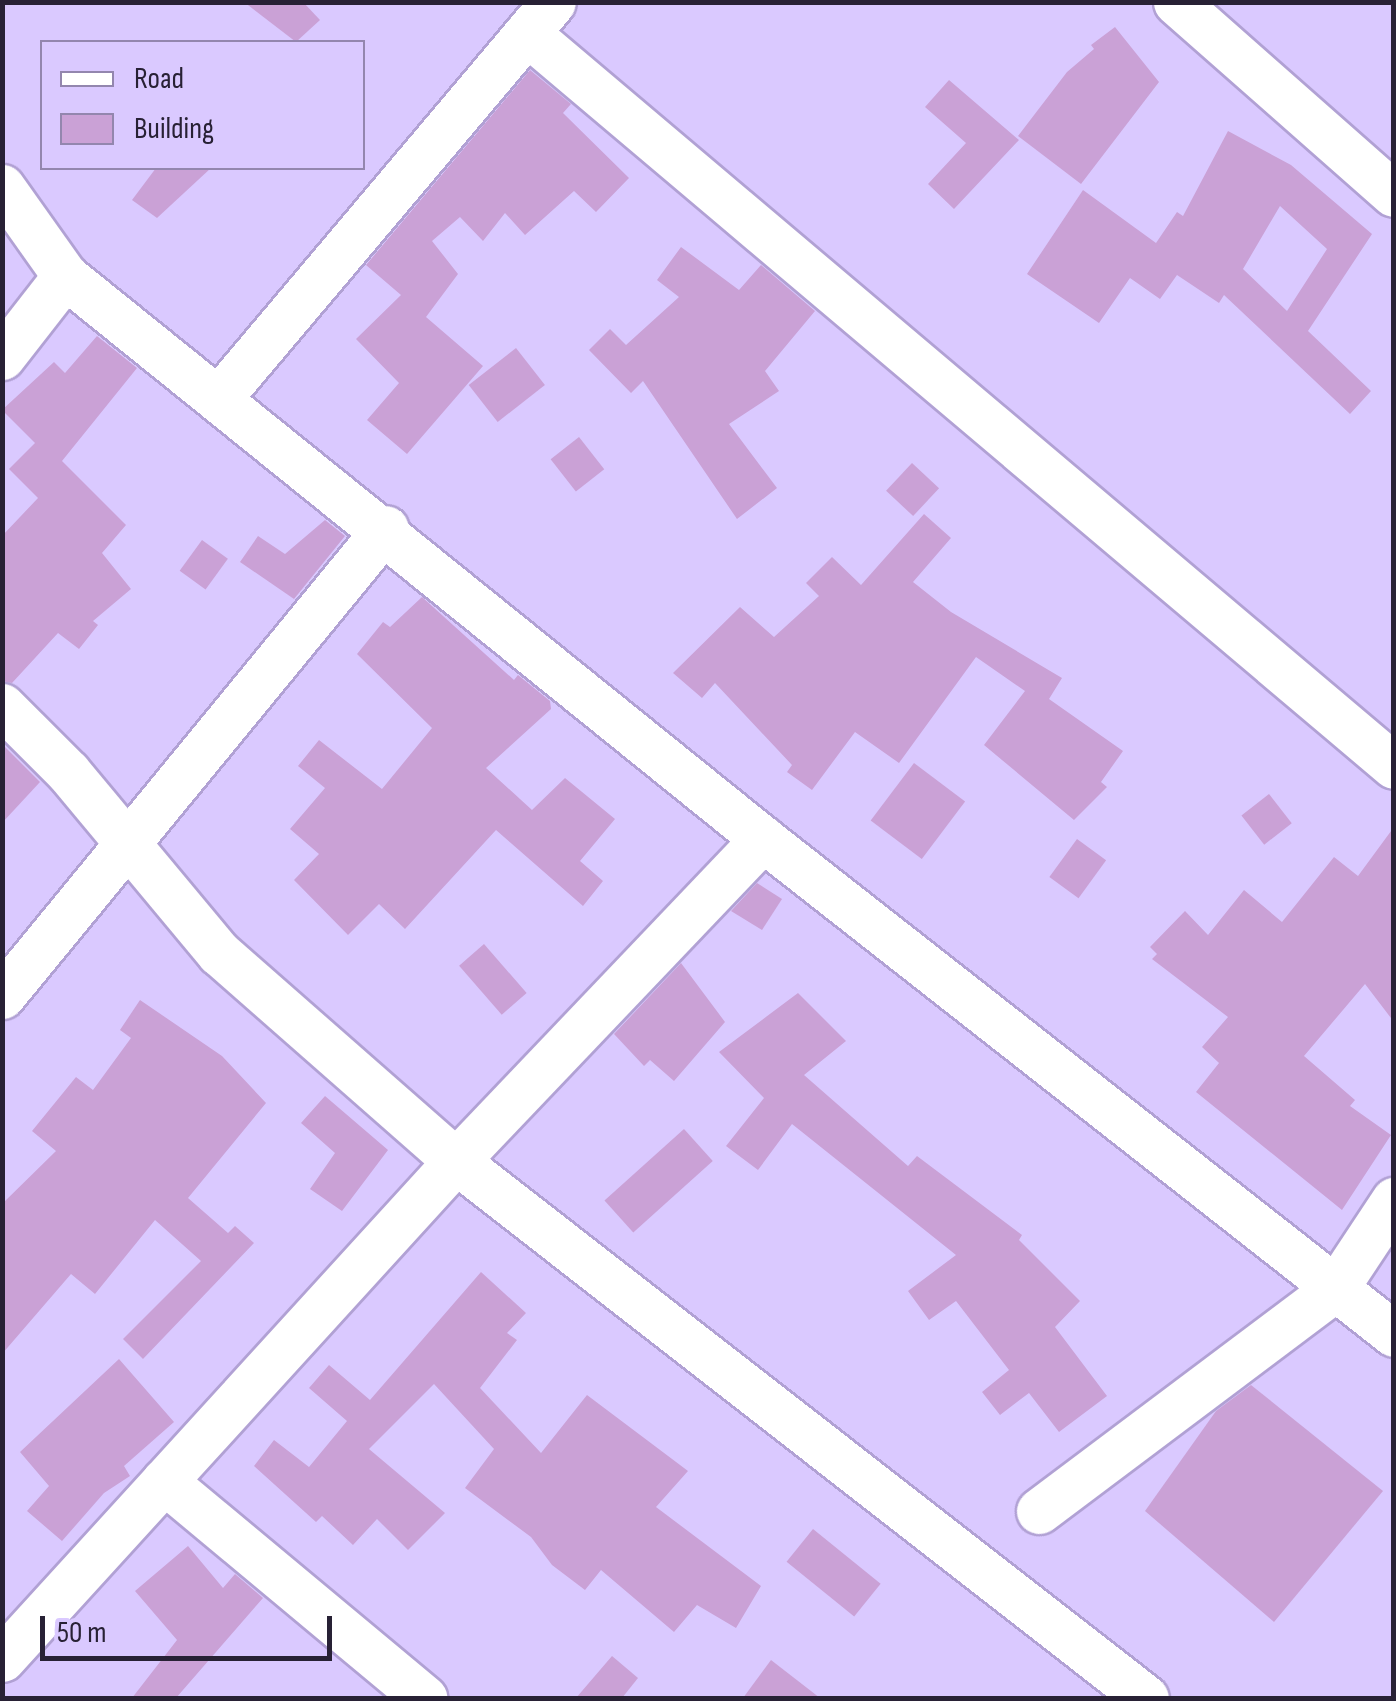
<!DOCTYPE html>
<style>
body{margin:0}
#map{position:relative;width:1396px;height:1701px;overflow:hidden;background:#dac9ff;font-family:"Sofia Sans Condensed",sans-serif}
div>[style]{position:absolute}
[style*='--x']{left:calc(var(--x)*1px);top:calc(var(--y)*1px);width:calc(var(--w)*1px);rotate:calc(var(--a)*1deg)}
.building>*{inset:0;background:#caa1d6;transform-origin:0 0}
.roads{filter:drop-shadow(2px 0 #b1a1d4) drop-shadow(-2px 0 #b1a1d4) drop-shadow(0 2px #b1a1d4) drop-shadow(0 -2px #b1a1d4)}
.minor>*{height:45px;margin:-22.5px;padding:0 22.5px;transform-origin:22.5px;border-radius:22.5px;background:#fff}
span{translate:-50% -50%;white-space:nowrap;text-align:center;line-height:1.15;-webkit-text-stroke:8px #dac9ff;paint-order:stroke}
.frame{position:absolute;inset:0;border:5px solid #282135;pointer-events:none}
.legend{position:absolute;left:40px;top:40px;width:325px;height:130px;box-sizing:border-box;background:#dac9ff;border:2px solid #9386ae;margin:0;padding:12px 18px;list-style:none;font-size:30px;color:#282135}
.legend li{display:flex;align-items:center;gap:20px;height:50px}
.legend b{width:50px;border:2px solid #9386ae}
.scale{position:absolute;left:40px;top:1616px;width:292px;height:45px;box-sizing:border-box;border:5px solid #282135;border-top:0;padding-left:12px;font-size:30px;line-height:35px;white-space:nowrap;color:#282135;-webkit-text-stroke:8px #dac9ff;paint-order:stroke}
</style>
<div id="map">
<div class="building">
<i style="clip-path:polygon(244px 2px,303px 2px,320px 20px,296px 42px)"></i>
<i style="clip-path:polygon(1115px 27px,1159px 82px,1081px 184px,1018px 136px,1067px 72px,1094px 49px,1091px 45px)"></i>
<i style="clip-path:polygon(530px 70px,571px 104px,563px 113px,629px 178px,596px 212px,574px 191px,525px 235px,505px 213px,483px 241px,460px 217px,432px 241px,458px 274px,426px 317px,483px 366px,407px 454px,367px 420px,399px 383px,356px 339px,401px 295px,366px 265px)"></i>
<i style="clip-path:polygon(949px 80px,1019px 140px,954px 209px,928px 184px,966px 143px,925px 107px)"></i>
<i style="clip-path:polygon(evenodd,1228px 131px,1291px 165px,1372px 234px,1308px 331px,1371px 391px,1350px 414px,1224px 295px,1219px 303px,1177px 275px,1160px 299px,1130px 278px,1099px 323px,1027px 274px,1083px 190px,1156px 243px,1177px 212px,1183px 216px,1228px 131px,1280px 206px,1327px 249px,1287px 311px,1243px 269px,1280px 206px)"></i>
<i style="clip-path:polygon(156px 168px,211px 168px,157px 218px,132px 200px)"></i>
<i style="clip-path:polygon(681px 247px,739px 290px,761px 265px,815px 311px,765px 371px,779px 391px,729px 424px,777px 488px,737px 519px,643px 381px,631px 393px,589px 350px,610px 329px,626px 345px,679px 297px,657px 280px)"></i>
<i style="clip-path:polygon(97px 336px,137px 368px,62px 461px,126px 525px,102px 553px,131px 589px,93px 621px,98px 625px,79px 649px,58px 633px,12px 683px,2px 681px,2px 536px,38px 498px,9px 469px,35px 443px,2px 410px,54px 362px,65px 373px)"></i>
<i style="left:516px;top:348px;width:47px;height:60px;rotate:52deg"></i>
<i style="left:579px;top:437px;width:41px;height:36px;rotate:52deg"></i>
<i style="left:912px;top:463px;width:37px;height:38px;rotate:43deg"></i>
<i style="clip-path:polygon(924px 514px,951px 538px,913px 582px,951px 612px,1062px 678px,1049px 699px,1123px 751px,1101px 782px,1107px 787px,1074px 820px,984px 745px,1025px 691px,976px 657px,899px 763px,855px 732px,812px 790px,787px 772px,792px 765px,715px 683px,702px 698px,673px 673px,740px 607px,774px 637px,819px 596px,806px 583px,832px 557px,861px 585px)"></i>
<i style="clip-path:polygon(325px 520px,345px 536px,294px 599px,240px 562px,258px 536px,285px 554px)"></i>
<i style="left:202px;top:540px;width:32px;height:38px;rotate:36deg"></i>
<i style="clip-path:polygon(422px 597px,514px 680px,518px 675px,550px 701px,551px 709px,486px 768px,532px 810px,565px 778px,615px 819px,580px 861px,603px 881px,583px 906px,496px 830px,405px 929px,379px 904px,348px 935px,294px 880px,319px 854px,290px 829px,325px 788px,298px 766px,319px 740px,382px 789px,432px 728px,357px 654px,383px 622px,390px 627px)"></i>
<i style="clip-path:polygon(2px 744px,40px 782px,2px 823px)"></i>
<i style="left:914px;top:763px;width:64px;height:72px;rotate:37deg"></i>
<i style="left:1269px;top:794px;width:37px;height:35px;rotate:52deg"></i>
<i style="clip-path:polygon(1394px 827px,1394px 1022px,1365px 984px,1304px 1056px,1355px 1100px,1350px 1106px,1391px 1135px,1342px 1210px,1196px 1092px,1219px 1063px,1202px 1047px,1228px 1017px,1152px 959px,1157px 954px,1150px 947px,1185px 911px,1208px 935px,1244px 890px,1282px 922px,1334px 857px,1358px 876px)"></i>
<i style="left:1077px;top:839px;width:36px;height:47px;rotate:36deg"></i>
<i style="clip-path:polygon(757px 883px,782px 899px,762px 930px,731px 911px)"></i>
<i style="left:484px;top:944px;width:65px;height:33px;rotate:49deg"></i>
<i style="clip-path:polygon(681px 963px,725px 1022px,674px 1081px,650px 1060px,644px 1066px,614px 1034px)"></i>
<i style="clip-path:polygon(798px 993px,846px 1041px,804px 1075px,908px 1166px,917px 1156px,1022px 1235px,1019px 1240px,1080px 1301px,1055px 1327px,1107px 1396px,1059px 1432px,1029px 1393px,1000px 1415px,982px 1392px,1009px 1370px,956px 1301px,929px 1320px,908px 1291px,956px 1255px,792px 1124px,758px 1170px,726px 1146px,764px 1098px,719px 1052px)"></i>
<i style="clip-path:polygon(140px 1000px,222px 1056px,266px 1103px,188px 1198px,228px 1233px,235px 1226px,254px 1243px,143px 1359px,123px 1339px,201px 1261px,155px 1220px,95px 1294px,71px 1274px,2px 1354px,2px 1204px,56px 1151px,32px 1131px,76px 1077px,93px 1090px,131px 1038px,120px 1030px)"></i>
<i style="clip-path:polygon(325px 1096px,388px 1150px,342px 1211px,310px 1189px,335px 1153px,301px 1123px)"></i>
<i style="left:684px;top:1129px;width:43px;height:107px;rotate:48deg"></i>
<i style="clip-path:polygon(481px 1272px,526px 1313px,507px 1333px,517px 1340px,480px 1388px,541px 1453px,587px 1395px,688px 1471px,656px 1507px,761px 1586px,736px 1628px,697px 1605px,674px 1632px,601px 1570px,585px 1590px,552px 1565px,531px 1537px,465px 1488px,494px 1449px,434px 1384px,369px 1449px,445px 1513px,408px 1550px,377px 1519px,353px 1545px,322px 1516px,316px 1522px,254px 1466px,274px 1440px,309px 1467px,347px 1421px,309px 1388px,329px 1365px,370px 1400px)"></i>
<i style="clip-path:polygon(119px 1359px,174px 1422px,124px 1466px,130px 1476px,104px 1493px,62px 1541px,27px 1511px,49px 1486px,20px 1452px)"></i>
<i style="clip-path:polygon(1251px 1385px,1383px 1491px,1274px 1622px,1145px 1511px,1216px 1411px)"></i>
<i style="left:813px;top:1529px;width:87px;height:42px;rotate:39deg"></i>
<i style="clip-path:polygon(188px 1546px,223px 1588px,235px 1574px,263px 1598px,176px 1698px,132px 1698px,177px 1640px,135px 1591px)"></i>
<i style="clip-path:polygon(612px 1656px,638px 1678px,622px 1698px,576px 1698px)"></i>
<i style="clip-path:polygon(771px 1660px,820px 1698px,743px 1698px)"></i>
</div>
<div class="roads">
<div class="minor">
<i style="--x:1176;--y:2;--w:290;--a:41.4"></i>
<i style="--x:527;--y:33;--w:1135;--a:40.21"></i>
<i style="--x:2;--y:187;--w:109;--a:54.7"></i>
<i style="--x:65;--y:276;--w:897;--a:38.89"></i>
<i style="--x:763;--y:839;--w:802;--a:38.11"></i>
<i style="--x:2;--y:357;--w:103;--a:-52.1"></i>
<i style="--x:218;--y:399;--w:519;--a:-49.84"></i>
<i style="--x:2;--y:706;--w:93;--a:45"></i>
<i style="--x:68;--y:772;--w:236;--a:50.2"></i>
<i style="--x:219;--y:953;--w:315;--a:41.3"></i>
<i style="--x:456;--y:1161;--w:874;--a:37.89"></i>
<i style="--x:2;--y:996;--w:605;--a:-50.63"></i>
<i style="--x:164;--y:1481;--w:339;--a:39.8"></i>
<i style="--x:1039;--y:1511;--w:370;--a:-36.9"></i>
<i style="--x:1335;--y:1289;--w:107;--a:-56.5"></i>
<i style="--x:2;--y:1659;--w:674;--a:-47.65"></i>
<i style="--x:456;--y:1161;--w:445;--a:-46.4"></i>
</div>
</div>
<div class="frame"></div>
<ul class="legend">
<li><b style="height:12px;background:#fff"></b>Road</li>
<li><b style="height:28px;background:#caa1d6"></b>Building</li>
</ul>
<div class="scale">50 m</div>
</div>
